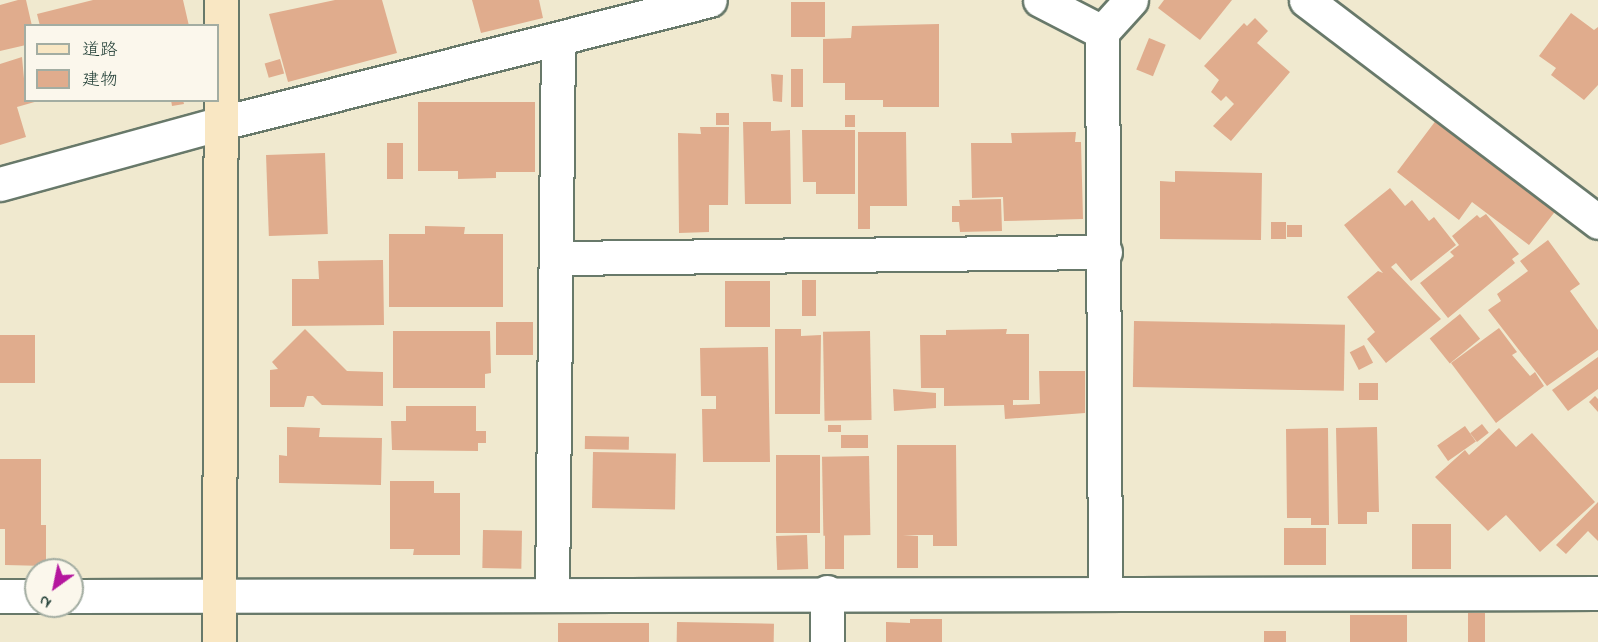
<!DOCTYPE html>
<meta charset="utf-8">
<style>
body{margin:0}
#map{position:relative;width:1598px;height:642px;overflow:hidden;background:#f0e9cf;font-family:"Indie Flower","Klee One",sans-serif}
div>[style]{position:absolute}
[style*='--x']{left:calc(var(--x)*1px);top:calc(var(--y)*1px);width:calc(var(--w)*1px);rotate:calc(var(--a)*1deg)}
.building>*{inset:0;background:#e0ac8d;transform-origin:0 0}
.roads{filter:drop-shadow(2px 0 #68796a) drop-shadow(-2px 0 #68796a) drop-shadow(0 2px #68796a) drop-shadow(0 -2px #68796a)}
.street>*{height:33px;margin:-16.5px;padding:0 16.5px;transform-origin:16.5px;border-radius:16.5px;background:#fff}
.secondary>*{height:33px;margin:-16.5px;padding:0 16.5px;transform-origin:16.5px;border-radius:16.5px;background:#f9e7c3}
span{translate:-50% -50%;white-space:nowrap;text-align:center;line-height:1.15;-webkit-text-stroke:5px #fbf7ec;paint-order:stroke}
.legend{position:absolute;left:24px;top:24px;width:195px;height:78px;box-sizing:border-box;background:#fbf7ec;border:2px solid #a3ada2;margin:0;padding:8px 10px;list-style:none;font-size:18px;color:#1f3d34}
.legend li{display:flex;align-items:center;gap:12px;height:30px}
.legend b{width:30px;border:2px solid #a3ada2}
.north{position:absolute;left:24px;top:558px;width:60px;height:60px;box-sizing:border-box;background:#fbf7ec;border:2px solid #a3ada2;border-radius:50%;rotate:213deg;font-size:16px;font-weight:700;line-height:24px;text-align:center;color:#1f3d34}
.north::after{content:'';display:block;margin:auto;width:21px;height:27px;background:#b5179e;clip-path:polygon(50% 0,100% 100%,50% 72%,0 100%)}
</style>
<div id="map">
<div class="building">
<i style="clip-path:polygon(18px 0,26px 0,32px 26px,26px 26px,26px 45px,0 51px,0 5px)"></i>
<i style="clip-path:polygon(93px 0,183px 0,189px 26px,40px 26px,37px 14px)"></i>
<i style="clip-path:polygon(335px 0,382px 0,397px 53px,288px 82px,269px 14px)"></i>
<i style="clip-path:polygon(472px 0,539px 0,543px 18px,481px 33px)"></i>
<i style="clip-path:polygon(1164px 0,1232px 0,1200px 40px,1158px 8px)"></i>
<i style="left:791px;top:2px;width:34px;height:35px"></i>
<i style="clip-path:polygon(1571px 13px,1594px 30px,1598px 27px,1598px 85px,1584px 100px,1551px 75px,1556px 68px,1539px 56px)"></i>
<i style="clip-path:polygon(1255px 18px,1268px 31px,1257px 43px,1290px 72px,1231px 141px,1213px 126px,1234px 104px,1226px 96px,1221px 101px,1211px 92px,1219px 80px,1204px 66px,1244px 23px,1247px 26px)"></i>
<i style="clip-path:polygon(939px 24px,939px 107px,883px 107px,883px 100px,845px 100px,845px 83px,823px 83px,823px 39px,851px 38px,852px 26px)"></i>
<i style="left:1149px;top:38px;width:18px;height:34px;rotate:22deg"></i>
<i style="clip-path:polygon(22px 57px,26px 100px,38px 101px,17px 107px,26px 137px,0 145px,0 64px)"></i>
<i style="left:280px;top:59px;width:15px;height:16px;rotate:74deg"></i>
<i style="left:791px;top:69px;width:12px;height:38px"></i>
<i style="clip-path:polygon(771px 74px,783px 75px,782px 102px,773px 101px)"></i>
<i style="clip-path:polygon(171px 100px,183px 100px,184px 104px,172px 106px)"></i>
<i style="clip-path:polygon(418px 102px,535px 102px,535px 172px,496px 172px,496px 178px,458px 179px,458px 171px,418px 171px)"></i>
<i style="left:716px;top:113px;width:13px;height:12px"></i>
<i style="left:845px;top:115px;width:10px;height:12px"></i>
<i style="clip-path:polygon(1437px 119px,1557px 209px,1529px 245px,1472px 202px,1459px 220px,1397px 172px)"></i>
<i style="clip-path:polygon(743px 122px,771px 122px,771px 131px,790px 130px,791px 204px,745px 204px)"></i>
<i style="clip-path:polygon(700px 127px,729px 127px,728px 205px,709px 205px,709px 232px,679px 233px,678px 133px,701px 134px)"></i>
<i style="clip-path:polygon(802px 130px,855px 130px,855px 194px,816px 194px,816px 182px,803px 182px)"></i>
<i style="clip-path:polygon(858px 132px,906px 132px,907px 206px,870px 206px,870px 229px,858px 229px)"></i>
<i style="clip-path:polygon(1076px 132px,1075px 142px,1081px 142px,1083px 219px,1004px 221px,1003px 197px,972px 198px,971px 143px,1012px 143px,1011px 133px)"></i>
<i style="left:387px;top:143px;width:16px;height:36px"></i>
<i style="left:325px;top:153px;width:81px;height:59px;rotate:88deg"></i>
<i style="clip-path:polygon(1175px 171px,1262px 173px,1261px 240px,1160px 239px,1160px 181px,1175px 182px)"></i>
<i style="clip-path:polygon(1390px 188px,1405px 206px,1412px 200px,1429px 221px,1434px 217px,1456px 245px,1411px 281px,1396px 263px,1391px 267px,1441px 319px,1386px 363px,1367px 339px,1375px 332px,1347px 297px,1378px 271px,1383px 273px,1344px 225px)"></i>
<i style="clip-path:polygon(1001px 199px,1002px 231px,960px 232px,959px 222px,952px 222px,952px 206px,960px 206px,959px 200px)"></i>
<i style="clip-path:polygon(1486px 214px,1519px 254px,1512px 259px,1515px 263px,1448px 318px,1420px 283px,1454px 256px,1450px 252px,1459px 245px,1452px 236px,1477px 215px,1480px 218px)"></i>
<i style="left:1271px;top:222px;width:15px;height:17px"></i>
<i style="left:1287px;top:225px;width:15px;height:12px"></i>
<i style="clip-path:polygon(425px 226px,465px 227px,464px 234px,503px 234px,503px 307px,389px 307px,389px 234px,425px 234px)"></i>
<i style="clip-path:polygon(1548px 240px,1580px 284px,1570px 291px,1598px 330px,1598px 350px,1547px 386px,1488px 310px,1501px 301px,1497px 294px,1528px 271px,1520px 261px)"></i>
<i style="clip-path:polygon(383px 260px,384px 325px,292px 326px,292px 279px,319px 279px,318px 261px)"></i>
<i style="left:802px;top:280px;width:14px;height:36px"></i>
<i style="left:725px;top:281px;width:45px;height:46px"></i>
<i style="left:1460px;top:314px;width:32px;height:39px;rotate:51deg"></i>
<i style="left:1134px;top:321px;width:211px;height:66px;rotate:1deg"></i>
<i style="left:496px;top:322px;width:37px;height:33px"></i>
<i style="clip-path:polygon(1499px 328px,1517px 352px,1512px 355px,1530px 376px,1535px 372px,1544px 386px,1496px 423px,1451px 363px)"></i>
<i style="clip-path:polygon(305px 329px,347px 371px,383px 372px,383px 406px,322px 405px,313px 396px,307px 396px,304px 407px,270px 407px,270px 370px,278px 369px,272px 362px)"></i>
<i style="clip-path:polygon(775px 329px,801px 329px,801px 336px,821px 335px,820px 414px,775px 414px)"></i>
<i style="clip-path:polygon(1007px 329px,1006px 334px,1029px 334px,1029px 400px,1013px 400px,1013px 405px,1040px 404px,1039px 371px,1085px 371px,1085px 413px,1005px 419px,1004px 405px,944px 406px,944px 388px,921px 388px,920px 335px,946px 335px,946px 330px)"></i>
<i style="clip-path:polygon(393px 331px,490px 331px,491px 373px,485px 374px,485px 388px,393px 388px)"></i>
<i style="left:870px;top:331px;width:89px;height:47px;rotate:89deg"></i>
<i style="left:0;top:335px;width:35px;height:48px"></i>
<i style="left:1364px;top:345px;width:20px;height:16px;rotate:63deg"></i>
<i style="clip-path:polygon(768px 347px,770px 462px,703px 462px,702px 409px,716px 409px,716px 396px,701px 396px,700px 348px)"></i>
<i style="clip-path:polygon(1598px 357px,1598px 389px,1568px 411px,1552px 390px)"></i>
<i style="left:1359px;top:383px;width:19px;height:17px"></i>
<i style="clip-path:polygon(893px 389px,936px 393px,936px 408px,894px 411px)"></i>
<i style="clip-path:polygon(1595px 396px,1598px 399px,1598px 412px,1589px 402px)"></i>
<i style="clip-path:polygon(406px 406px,476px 406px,476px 431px,486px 431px,486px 443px,478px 443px,478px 451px,392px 450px,391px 421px,406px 421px)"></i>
<i style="left:1482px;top:424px;width:11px;height:15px;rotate:52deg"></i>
<i style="left:828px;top:425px;width:13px;height:7px"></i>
<i style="left:1465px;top:426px;width:19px;height:34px;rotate:55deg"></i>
<i style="clip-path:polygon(287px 427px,320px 428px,319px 437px,382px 438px,381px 485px,279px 483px,279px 455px,287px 456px)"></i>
<i style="clip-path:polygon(1377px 427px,1379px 512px,1367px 512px,1367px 524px,1338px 524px,1336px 428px)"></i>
<i style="clip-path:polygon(1328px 428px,1329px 525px,1311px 525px,1311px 518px,1287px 518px,1286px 429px)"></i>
<i style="clip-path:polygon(1499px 428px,1516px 447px,1532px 433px,1595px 502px,1540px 552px,1506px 515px,1488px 531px,1435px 477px,1465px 450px,1469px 455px)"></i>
<i style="left:841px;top:435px;width:27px;height:13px"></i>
<i style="left:585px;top:436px;width:44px;height:13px;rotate:1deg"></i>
<i style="clip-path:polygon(897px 445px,956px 445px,957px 546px,933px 546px,933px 535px,903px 535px,918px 536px,918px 568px,897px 568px)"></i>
<i style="left:593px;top:452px;width:83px;height:56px;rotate:1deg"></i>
<i style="left:776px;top:455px;width:44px;height:78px"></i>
<i style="left:869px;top:456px;width:79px;height:47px;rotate:89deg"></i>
<i style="clip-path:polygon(0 459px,41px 459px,41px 525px,46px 525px,46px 566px,5px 565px,5px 529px,0 529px)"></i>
<i style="clip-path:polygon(390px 481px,434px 481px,434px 493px,460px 493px,460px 555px,413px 555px,414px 549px,390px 549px)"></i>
<i style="clip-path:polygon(1598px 502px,1598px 541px,1588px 531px,1566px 554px,1556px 545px)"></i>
<i style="left:1412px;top:524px;width:39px;height:45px"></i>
<i style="left:1284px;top:528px;width:42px;height:37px"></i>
<i style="left:483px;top:530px;width:39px;height:38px;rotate:1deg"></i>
<i style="left:825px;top:533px;width:19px;height:36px"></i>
<i style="left:807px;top:535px;width:34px;height:31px;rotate:88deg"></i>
<i style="left:1468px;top:613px;width:17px;height:29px"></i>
<i style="left:1407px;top:615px;width:27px;height:57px;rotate:90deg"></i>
<i style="clip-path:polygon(910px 619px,942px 619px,942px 642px,886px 642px,886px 622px,910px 623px)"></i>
<i style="left:677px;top:622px;width:97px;height:20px;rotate:1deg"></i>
<i style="left:558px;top:623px;width:91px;height:19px"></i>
<i style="left:1264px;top:631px;width:22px;height:11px"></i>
</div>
<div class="roads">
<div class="street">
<i style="--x:1040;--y:0;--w:70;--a:27.3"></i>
<i style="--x:1102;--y:32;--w:560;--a:89.69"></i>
<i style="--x:1306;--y:0;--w:367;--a:37.2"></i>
<i style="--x:1102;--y:32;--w:43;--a:-47.8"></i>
<i style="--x:0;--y:184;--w:230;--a:-15.4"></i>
<i style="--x:222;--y:123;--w:503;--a:-14.15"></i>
<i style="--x:558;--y:258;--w:547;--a:-0.63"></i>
<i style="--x:827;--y:592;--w:50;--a:90"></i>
<i style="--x:552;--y:594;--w:553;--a:-89.38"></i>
<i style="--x:0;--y:596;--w:36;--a:0"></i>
<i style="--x:72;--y:596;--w:1526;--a:-0.11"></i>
</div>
<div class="secondary">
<i style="--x:219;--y:642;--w:642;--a:-89.82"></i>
</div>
</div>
<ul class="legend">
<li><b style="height:8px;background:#f9e7c3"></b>道路</li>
<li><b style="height:16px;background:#e0ac8d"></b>建物</li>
</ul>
<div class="north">N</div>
</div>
